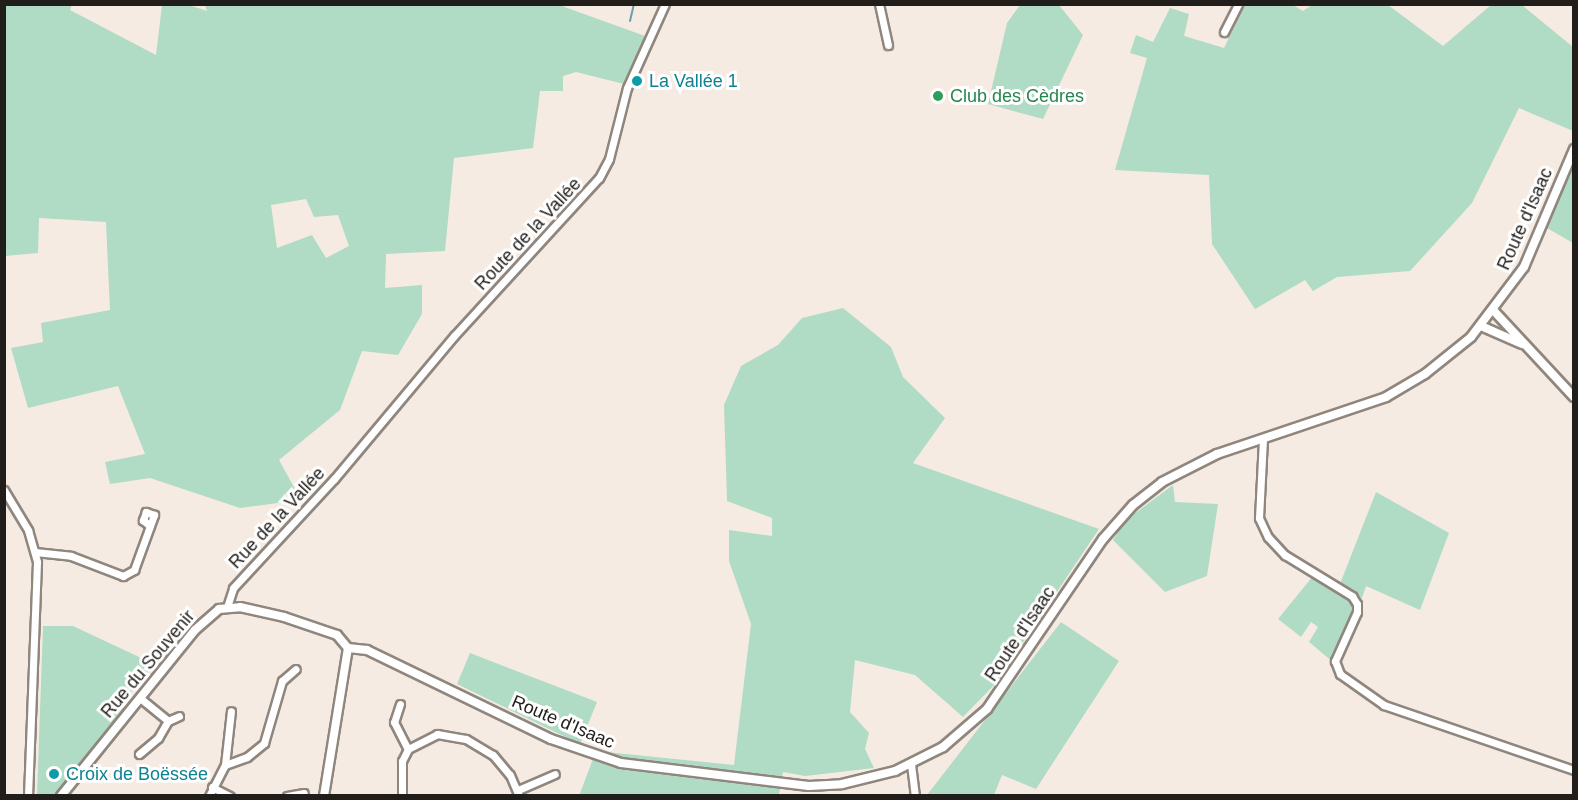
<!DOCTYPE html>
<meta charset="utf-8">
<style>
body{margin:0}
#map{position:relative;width:1578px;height:800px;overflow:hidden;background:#f6ebe2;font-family:Helvetica,sans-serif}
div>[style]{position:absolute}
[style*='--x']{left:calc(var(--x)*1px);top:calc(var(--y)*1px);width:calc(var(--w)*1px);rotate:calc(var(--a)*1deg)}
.green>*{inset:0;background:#b0dbc5}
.stream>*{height:2px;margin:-1px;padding:0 1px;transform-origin:1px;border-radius:1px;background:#6a9eae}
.roads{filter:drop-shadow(2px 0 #8f867e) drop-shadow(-2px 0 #8f867e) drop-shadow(0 2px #8f867e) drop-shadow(0 -2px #8f867e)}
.minor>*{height:7px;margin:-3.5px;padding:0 3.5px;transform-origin:3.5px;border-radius:3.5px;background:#fff}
.tertiary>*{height:8px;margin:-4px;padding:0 4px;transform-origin:4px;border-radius:4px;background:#fff}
.dots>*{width:16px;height:16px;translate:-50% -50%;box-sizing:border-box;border:3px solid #fff;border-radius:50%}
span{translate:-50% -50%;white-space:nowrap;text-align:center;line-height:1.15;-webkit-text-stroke:6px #fff;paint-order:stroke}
.culture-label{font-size:18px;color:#0d838f}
.left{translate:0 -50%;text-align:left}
.leisure-label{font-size:18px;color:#27864d}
.street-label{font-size:18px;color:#211d1a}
.frame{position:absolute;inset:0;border:6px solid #211d1a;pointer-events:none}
</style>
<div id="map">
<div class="green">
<i style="clip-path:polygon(evenodd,162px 5px,189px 5px,207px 11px,205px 5px,559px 5px,645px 36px,624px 84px,576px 72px,563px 76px,563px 91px,540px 91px,533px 148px,454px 158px,445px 251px,386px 254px,385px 288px,422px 285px,422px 314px,398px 355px,362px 351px,340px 410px,279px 460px,295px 489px,283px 495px,285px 502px,240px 508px,150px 478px,110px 484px,105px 462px,145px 454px,118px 386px,28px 408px,11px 348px,43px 342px,41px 323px,110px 310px,106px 222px,39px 218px,38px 253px,5px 256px,5px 5px,72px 5px,70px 10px,156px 55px,162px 5px,306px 199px,314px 217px,338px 215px,349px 246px,326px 258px,312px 235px,277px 248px,271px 205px,306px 199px)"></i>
<i style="clip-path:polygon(1020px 5px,1059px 5px,1083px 35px,1043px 119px,988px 104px,1007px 23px)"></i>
<i style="clip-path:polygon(1245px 5px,1293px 5px,1303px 11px,1312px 5px,1388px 5px,1443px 46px,1491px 5px,1522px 5px,1573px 47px,1573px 131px,1519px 108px,1472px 203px,1410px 271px,1337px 277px,1313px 291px,1305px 280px,1255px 309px,1212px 244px,1209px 175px,1115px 170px,1147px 58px,1130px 53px,1136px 35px,1153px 42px,1170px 8px,1189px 14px,1184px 36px,1224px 48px)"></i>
<i style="clip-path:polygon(1573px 165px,1574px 243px,1573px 243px,1547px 228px)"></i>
<i style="clip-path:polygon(843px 308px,891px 347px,903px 377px,945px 418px,913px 463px,1099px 529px,995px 684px,963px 717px,915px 675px,855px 660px,850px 712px,869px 733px,865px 749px,874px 768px,805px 776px,783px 772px,779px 794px,785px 795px,579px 796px,596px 751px,734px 765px,751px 624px,729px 561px,729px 530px,772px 536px,772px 518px,727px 501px,724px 405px,741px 366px,778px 345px,802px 318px)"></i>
<i style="clip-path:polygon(1173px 485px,1175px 502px,1218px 504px,1207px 576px,1165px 592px,1113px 540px,1126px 520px)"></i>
<i style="clip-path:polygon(1376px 492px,1449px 533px,1420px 610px,1366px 586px,1362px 598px,1340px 584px)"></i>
<i style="clip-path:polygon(1313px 576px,1354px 602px,1355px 609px,1333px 662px,1309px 642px,1318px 627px,1311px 622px,1301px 637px,1278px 619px)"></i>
<i style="clip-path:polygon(1061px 622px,1119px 661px,1036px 789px,1002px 775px,994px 795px,927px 795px)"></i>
<i style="clip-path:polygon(43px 626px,73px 626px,154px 664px,121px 705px,126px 709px,57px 795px,37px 796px)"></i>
<i style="clip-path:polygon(470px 653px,597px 702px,580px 744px,457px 684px)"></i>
</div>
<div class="stream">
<i style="--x:630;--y:21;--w:17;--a:-77"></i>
</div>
<div class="roads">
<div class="minor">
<i style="--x:879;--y:4;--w:42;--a:77.6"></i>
<i style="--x:1224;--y:32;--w:31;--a:-63"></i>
<i style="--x:1263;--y:439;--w:79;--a:92.9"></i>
<i style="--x:1259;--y:518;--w:21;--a:65"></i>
<i style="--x:1268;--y:537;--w:25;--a:47"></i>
<i style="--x:1285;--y:555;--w:79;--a:31.5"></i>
<i style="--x:1352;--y:596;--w:9;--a:58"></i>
<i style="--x:1357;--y:604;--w:8;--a:90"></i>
<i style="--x:1357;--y:612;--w:54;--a:114.2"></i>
<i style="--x:1335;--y:661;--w:14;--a:69"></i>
<i style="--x:1340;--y:674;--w:54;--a:35.2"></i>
<i style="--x:1384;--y:705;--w:201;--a:18.9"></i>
<i style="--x:4;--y:490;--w:47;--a:59"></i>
<i style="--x:28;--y:530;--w:33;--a:74"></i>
<i style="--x:37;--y:562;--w:234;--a:92.2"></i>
<i style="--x:35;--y:552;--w:36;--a:6"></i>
<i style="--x:71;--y:556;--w:56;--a:21"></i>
<i style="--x:123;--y:576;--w:13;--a:-29"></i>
<i style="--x:134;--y:570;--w:59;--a:-70"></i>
<i style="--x:154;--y:515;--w:9;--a:-159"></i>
<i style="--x:146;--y:512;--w:9;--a:111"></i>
<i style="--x:143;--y:520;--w:9;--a:41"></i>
<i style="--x:227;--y:607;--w:20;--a:-72"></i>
<i style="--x:233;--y:588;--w:149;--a:-47.2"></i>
<i style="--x:334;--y:479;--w:187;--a:-50"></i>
<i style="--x:454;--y:336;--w:214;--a:-47.5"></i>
<i style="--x:599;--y:178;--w:21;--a:-62"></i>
<i style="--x:609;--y:159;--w:73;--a:-75.8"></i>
<i style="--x:627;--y:88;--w:92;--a:-65.7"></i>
<i style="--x:140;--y:698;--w:36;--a:39"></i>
<i style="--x:168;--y:721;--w:12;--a:-24"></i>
<i style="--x:400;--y:704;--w:19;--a:108"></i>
<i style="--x:394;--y:722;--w:30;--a:63"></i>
<i style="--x:139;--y:754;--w:25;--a:-40"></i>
<i style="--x:158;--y:738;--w:20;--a:-60"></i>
<i style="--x:911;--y:764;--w:32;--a:83"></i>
<i style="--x:225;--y:765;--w:54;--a:-83.7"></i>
<i style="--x:212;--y:787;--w:20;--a:27"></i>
<i style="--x:518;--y:790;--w:40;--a:-23.4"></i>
<i style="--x:209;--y:796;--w:35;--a:-63"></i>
<i style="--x:225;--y:765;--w:23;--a:-20"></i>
<i style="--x:247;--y:757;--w:22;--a:-39"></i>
<i style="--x:264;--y:743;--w:65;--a:-73.8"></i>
<i style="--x:282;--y:681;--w:18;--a:-41"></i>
<i style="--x:287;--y:796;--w:17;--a:-10"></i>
<i style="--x:402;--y:796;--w:35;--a:-90"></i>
<i style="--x:402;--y:761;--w:13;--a:-63"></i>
<i style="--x:408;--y:749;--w:33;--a:-27"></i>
<i style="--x:437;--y:734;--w:29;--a:10"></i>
<i style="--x:466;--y:739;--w:31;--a:31"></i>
<i style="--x:493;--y:755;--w:26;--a:50"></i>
<i style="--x:510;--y:775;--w:23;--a:67"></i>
</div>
<div class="tertiary">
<i style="--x:1494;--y:311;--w:117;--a:47.1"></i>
<i style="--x:1481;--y:326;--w:45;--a:23.7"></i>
<i style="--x:348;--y:648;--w:19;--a:6"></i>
<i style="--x:367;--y:650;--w:204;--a:25.8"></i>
<i style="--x:551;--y:739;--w:74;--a:18.9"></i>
<i style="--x:621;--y:763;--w:189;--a:7"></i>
<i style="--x:809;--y:786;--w:33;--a:-3"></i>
<i style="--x:842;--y:784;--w:55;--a:-13.8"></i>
<i style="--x:895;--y:771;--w:54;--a:-26.6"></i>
<i style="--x:943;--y:747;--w:58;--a:-40.8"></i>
<i style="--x:987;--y:709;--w:206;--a:-55.7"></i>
<i style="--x:1103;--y:539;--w:45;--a:-48.6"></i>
<i style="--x:1133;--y:505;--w:37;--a:-38"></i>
<i style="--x:1162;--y:482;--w:62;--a:-27"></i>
<i style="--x:1217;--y:454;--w:178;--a:-18.6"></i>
<i style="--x:1386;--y:397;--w:45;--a:-30.5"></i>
<i style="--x:1425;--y:374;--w:59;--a:-38.8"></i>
<i style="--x:1471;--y:337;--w:88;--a:-52.9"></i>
<i style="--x:1524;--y:267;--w:128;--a:-67"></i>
<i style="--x:61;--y:796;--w:213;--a:-51.1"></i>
<i style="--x:195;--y:630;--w:32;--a:-41"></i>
<i style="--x:219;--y:609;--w:21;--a:-5"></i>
<i style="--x:240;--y:607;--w:45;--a:12.8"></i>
<i style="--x:284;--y:617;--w:56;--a:18.8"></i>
<i style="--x:337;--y:635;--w:17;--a:50"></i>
<i style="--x:324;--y:796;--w:150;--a:-80.8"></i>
</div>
</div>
<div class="dots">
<i style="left:637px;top:81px;background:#0f9aa8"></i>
<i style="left:938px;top:96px;background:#2e9e5b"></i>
<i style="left:54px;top:774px;background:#0f9aa8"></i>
</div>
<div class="culture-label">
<span class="left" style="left:649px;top:81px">La Vallée 1</span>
<span class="left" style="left:66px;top:774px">Croix de Boëssée</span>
</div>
<div class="leisure-label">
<span class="left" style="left:950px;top:96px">Club des Cèdres</span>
</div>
<div class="street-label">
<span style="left:1525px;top:219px;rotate:-66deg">Route d'Isaac</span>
<span style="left:528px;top:234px;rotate:-47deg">Route de la Vallée</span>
<span style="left:277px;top:518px;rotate:-47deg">Rue de la Vallée</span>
<span style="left:1020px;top:634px;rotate:-56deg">Route d'Isaac</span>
<span style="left:148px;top:664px;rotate:-50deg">Rue du Souvenir</span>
<span style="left:563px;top:722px;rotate:23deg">Route d'Isaac</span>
</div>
<div class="frame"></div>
</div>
